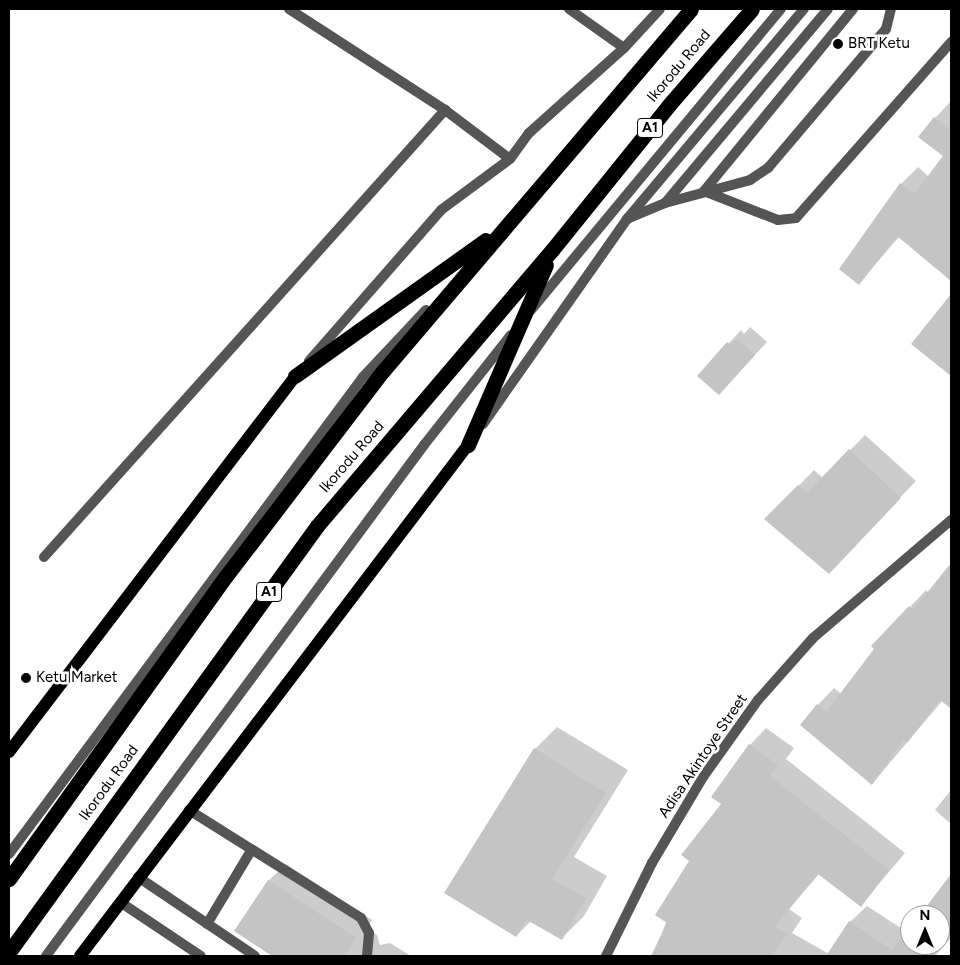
<!DOCTYPE html>
<style>
body{margin:0}
#map{position:relative;width:960px;height:965px;overflow:hidden;background:#fff;font-family:Figtree,sans-serif}
div>[style]{position:absolute}
[style*='--x']{left:calc(var(--x)*1px);top:calc(var(--y)*1px);width:calc(var(--w)*1px);rotate:calc(var(--a)*1deg)}
.shadow>*{inset:0;background:#0003}
.building>*{inset:0;background:#c4c4c4}
.service>*{height:10px;margin:-5px;padding:0 5px;transform-origin:5px;border-radius:5px;background:#555}
.minor>*{height:10px;margin:-5px;padding:0 5px;transform-origin:5px;border-radius:5px;background:#555}
.tertiary>*{height:10px;margin:-5px;padding:0 5px;transform-origin:5px;border-radius:5px;background:#555}
.primary>*{height:12px;margin:-6px;padding:0 6px;transform-origin:6px;border-radius:6px;background:#000}
.motorway>*{height:15px;margin:-7.5px;padding:0 7.5px;transform-origin:7.5px;border-radius:7.5px;background:#000}
.dots>*{width:14px;height:14px;translate:-50% -50%;box-sizing:border-box;border:2px solid #fff;border-radius:50%}
span{translate:-50% -50%;white-space:nowrap;text-align:center;line-height:1.15;-webkit-text-stroke:5px #fff;paint-order:stroke}
.shield-label span{padding:1px 4px;background:#fff;border:1px solid;border-radius:4px;-webkit-text-stroke-width:0}
.shield-label{font-size:14px;color:#000;font-weight:700}
.poi-label{font-size:15px;color:#000}
.left{translate:0 -50%;text-align:left}
.street-label{font-size:15px;color:#000}
.frame{position:absolute;inset:0;border:10px solid #000;pointer-events:none}
.north{position:absolute;left:900px;top:905px;width:50px;height:50px;box-sizing:border-box;background:#fff;border:1px solid #999;border-radius:50%;rotate:0deg;font-size:14px;font-weight:700;line-height:20px;text-align:center;color:#000}
.north::after{content:'';display:block;margin:auto;width:18px;height:22px;background:#000;clip-path:polygon(50% 0,100% 100%,50% 72%,0 100%)}
</style>
<div id="map">
<div class="shadow">
<i style="clip-path:polygon(951px 101px,951px 279px,899px 237px,859px 283px,841px 269px,901px 184px,918px 167px,929px 177px,945px 156px,935px 118px)"></i>
<i style="clip-path:polygon(951px 296px,951px 375px,913px 344px)"></i>
<i style="clip-path:polygon(750px 327px,767px 342px,731px 381px,699px 376px,741px 330px,744px 334px)"></i>
<i style="clip-path:polygon(865px 435px,916px 481px,844px 556px,766px 519px,814px 470px,823px 478px)"></i>
<i style="clip-path:polygon(951px 565px,951px 709px,942px 701px,872px 784px,818px 705px,834px 688px,841px 694px,910px 607px,926px 590px,929px 593px)"></i>
<i style="clip-path:polygon(557px 727px,628px 770px,574px 857px,607px 876px,584px 916px,562px 938px,531px 921px,516px 936px,535px 749px)"></i>
<i style="clip-path:polygon(766px 728px,794px 748px,786px 759px,905px 853px,861px 905px,819px 874px,789px 909px,802px 918px,792px 933px,829px 954px,850px 922px,867px 906px,907px 932px,910px 929px,910px 945px,940px 945px,940px 915px,921px 915px,951px 875px,951px 938px,935px 956px,720px 956px,702px 943px,695px 956px,653px 956px,690px 861px,723px 804px,750px 745px)"></i>
<i style="clip-path:polygon(951px 790px,951px 824px,935px 810px)"></i>
<i style="clip-path:polygon(286px 864px,372px 920px,367px 928px,377px 935px,380px 945px,390px 943px,411px 956px,273px 956px,235px 931px,268px 881px)"></i>
</div>
<div class="building">
<i style="clip-path:polygon(934px 117px,951px 130px,951px 281px,897px 236px,859px 285px,839px 269px,900px 183px,914px 194px,943px 156px,918px 137px)"></i>
<i style="clip-path:polygon(951px 294px,951px 376px,911px 344px)"></i>
<i style="clip-path:polygon(737px 339px,755px 355px,719px 395px,697px 376px,727px 342px,731px 345px)"></i>
<i style="clip-path:polygon(849px 449px,901px 498px,829px 574px,764px 519px,798px 485px,807px 493px)"></i>
<i style="clip-path:polygon(951px 563px,951px 708px,940px 700px,907px 743px,904px 740px,872px 785px,800px 725px,817px 704px,826px 712px,874px 649px,871px 646px,909px 606px,913px 610px)"></i>
<i style="clip-path:polygon(749px 744px,778px 765px,770px 776px,889px 870px,861px 907px,818px 874px,774px 927px,787px 935px,771px 956px,651px 956px,667px 923px,655px 915px,689px 861px,681px 855px,721px 804px,711px 797px)"></i>
<i style="clip-path:polygon(534px 748px,606px 793px,552px 879px,586px 898px,562px 940px,527px 920px,516px 937px,444px 893px)"></i>
<i style="clip-path:polygon(951px 874px,951px 934px,934px 956px,826px 956px,849px 921px,892px 950px,910px 927px,910px 945px,940px 945px,940px 915px,920px 915px)"></i>
<i style="clip-path:polygon(268px 880px,356px 938px,344px 956px,272px 956px,234px 931px)"></i>
</div>
<div class="service">
<i style="--x:289;--y:9;--w:186;--a:32.9"></i>
<i style="--x:445;--y:110;--w:81;--a:37"></i>
<i style="--x:569;--y:9;--w:67;--a:35.3"></i>
<i style="--x:853;--y:9;--w:235;--a:129.3"></i>
<i style="--x:704;--y:191;--w:79;--a:21.4"></i>
<i style="--x:778;--y:220;--w:18;--a:-6"></i>
<i style="--x:796;--y:218;--w:235;--a:-48.6"></i>
<i style="--x:666;--y:202;--w:252;--a:-50"></i>
<i style="--x:627;--y:219;--w:41;--a:-22.8"></i>
<i style="--x:665;--y:203;--w:88;--a:-15.1"></i>
<i style="--x:750;--y:180;--w:22;--a:-34"></i>
<i style="--x:768;--y:168;--w:182;--a:-49.7"></i>
<i style="--x:886;--y:29;--w:21;--a:-76"></i>
<i style="--x:531;--y:310;--w:391;--a:-50.3"></i>
<i style="--x:44;--y:557;--w:601;--a:-48.1"></i>
<i style="--x:189;--y:810;--w:203;--a:32.1"></i>
<i style="--x:361;--y:918;--w:17;--a:62"></i>
<i style="--x:369;--y:933;--w:23;--a:95"></i>
<i style="--x:9;--y:854;--w:594;--a:-53.42"></i>
<i style="--x:363;--y:377;--w:92;--a:-46.8"></i>
<i style="--x:138;--y:877;--w:141;--a:34"></i>
<i style="--x:207;--y:924;--w:87;--a:-59"></i>
<i style="--x:46;--y:956;--w:636;--a:-53.51"></i>
<i style="--x:424;--y:445;--w:140;--a:-51.7"></i>
</div>
<div class="minor">
<i style="--x:120;--y:902;--w:97;--a:33.7"></i>
<i style="--x:606;--y:956;--w:104;--a:-63.7"></i>
<i style="--x:652;--y:863;--w:100;--a:-59.3"></i>
<i style="--x:703;--y:777;--w:95;--a:-54.5"></i>
<i style="--x:758;--y:700;--w:83;--a:-48.4"></i>
<i style="--x:813;--y:638;--w:182;--a:-40.5"></i>
</div>
<div class="tertiary">
<i style="--x:309;--y:361;--w:201;--a:-48.8"></i>
<i style="--x:441;--y:210;--w:86;--a:-36.5"></i>
<i style="--x:510;--y:159;--w:32;--a:-54"></i>
<i style="--x:529;--y:133;--w:127;--a:-41.8"></i>
<i style="--x:624;--y:48;--w:53;--a:-47.3"></i>
<i style="--x:483;--y:424;--w:251;--a:-54.9"></i>
<i style="--x:627;--y:219;--w:275;--a:-49.9"></i>
</div>
<div class="primary">
<i style="--x:9;--y:752;--w:472;--a:-52.7"></i>
<i style="--x:80;--y:956;--w:642;--a:-52.79"></i>
</div>
<div class="motorway">
<i style="--x:295;--y:376;--w:234;--a:-35.5"></i>
<i style="--x:468;--y:445;--w:196;--a:-66.6"></i>
<i style="--x:9;--y:879;--w:373;--a:-54.4"></i>
<i style="--x:226;--y:576;--w:258;--a:-52.6"></i>
<i style="--x:383;--y:371;--w:475;--a:-49.6"></i>
<i style="--x:9;--y:952;--w:526;--a:-54.13"></i>
<i style="--x:317;--y:526;--w:362;--a:-49.6"></i>
<i style="--x:552;--y:250;--w:185;--a:-51.1"></i>
<i style="--x:668;--y:106;--w:128;--a:-49.1"></i>
</div>
<div class="dots">
<i style="left:838px;top:44px;background:#000"></i>
<i style="left:26px;top:678px;background:#000"></i>
</div>
<div class="shield-label">
<span style="left:650px;top:128px">A1</span>
<span style="left:269px;top:592px">A1</span>
</div>
<div class="poi-label">
<span class="left" style="left:848px;top:44px">BRT Ketu</span>
<span class="left" style="left:36px;top:678px">Ketu Market</span>
</div>
<div class="street-label">
<span style="left:679px;top:66px;rotate:-50deg">Ikorodu Road</span>
<span style="left:352px;top:457px;rotate:-49deg">Ikorodu Road</span>
<span style="left:703px;top:756px;rotate:-56deg">Adisa Akintoye Street</span>
<span style="left:109px;top:783px;rotate:-54deg">Ikorodu Road</span>
</div>
<div class="frame"></div>
<div class="north">N</div>
</div>
